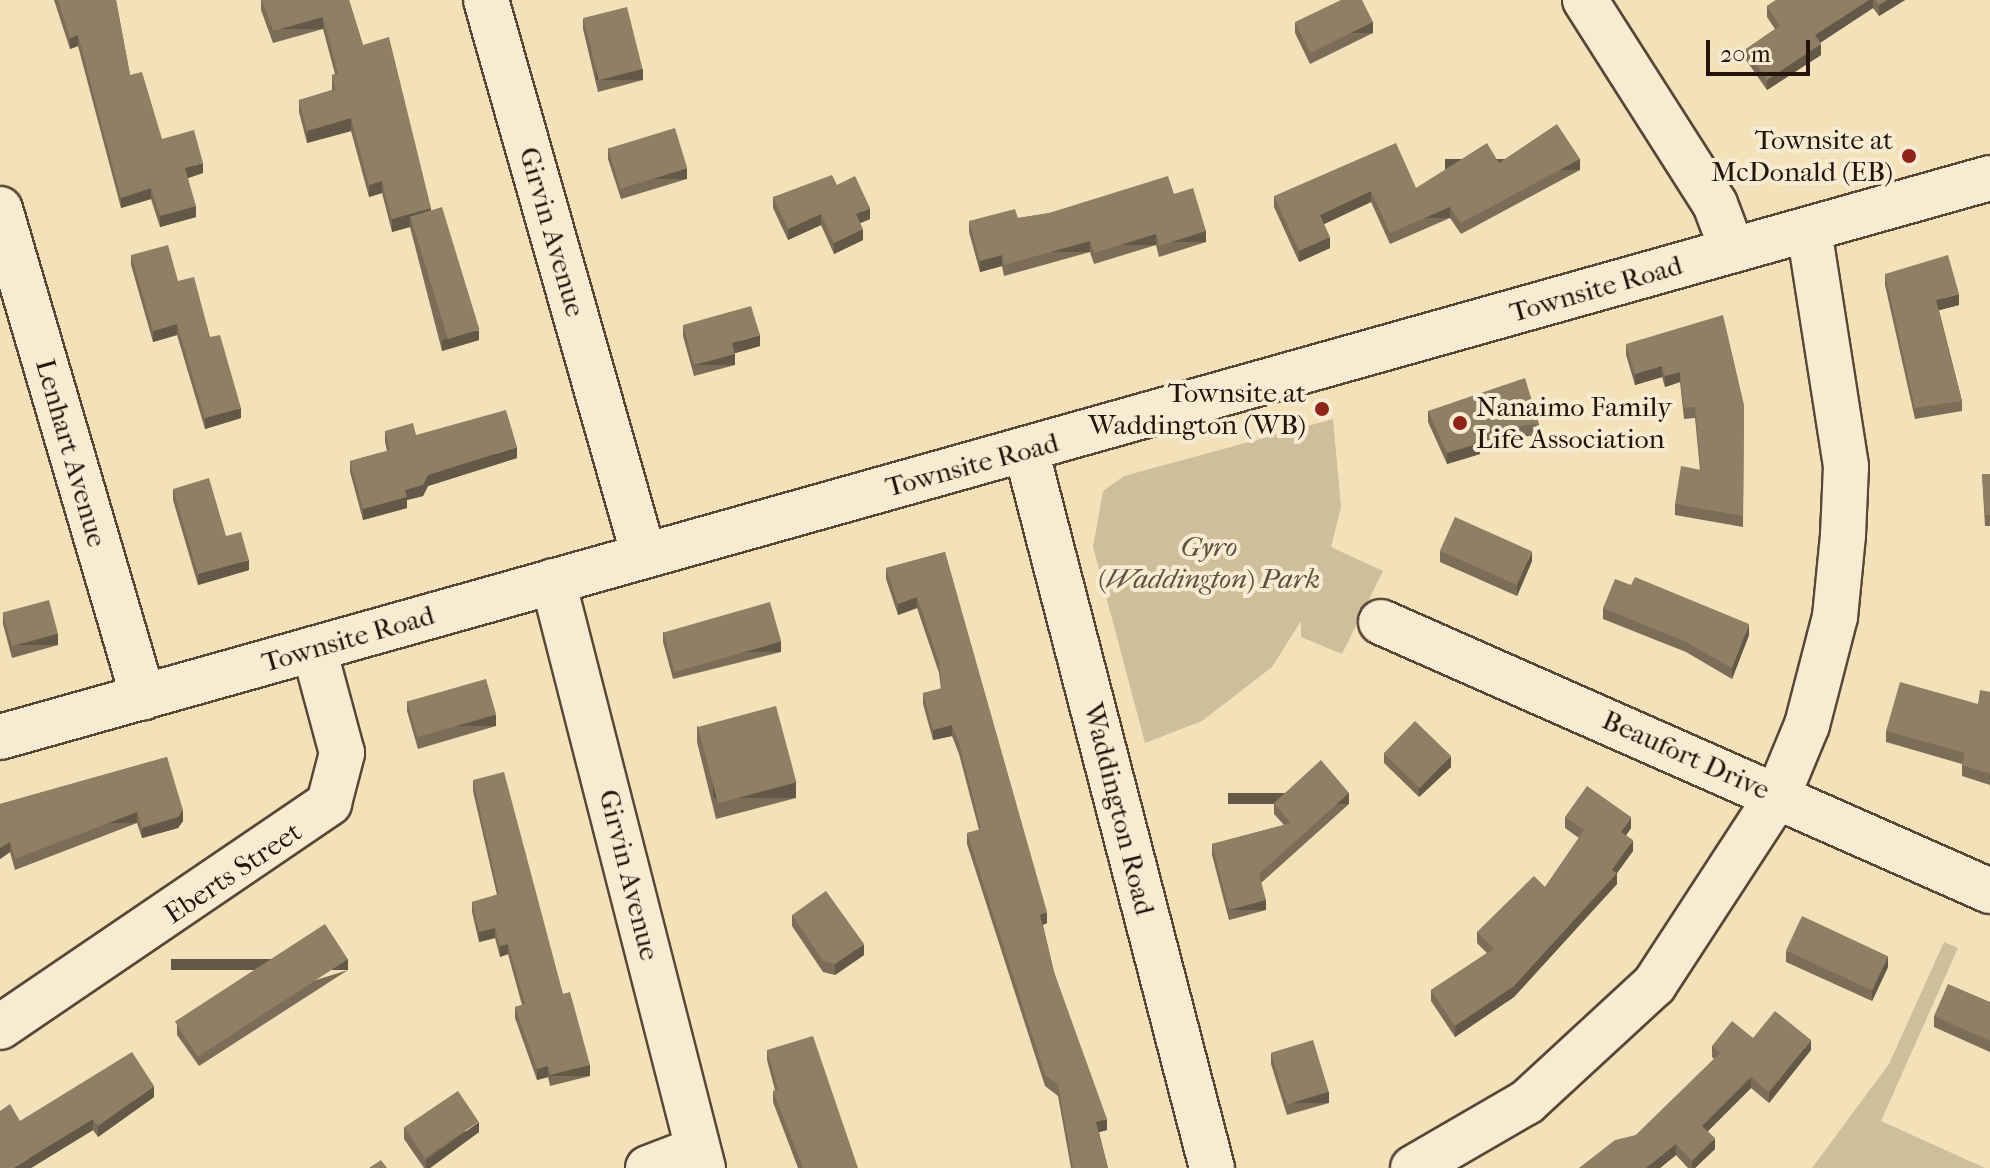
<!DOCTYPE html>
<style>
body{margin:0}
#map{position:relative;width:1990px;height:1168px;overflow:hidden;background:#f2e1b9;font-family:"IM FELL French Canon",serif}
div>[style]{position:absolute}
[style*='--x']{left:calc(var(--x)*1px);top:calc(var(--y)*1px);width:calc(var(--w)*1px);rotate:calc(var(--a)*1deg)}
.green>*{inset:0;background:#cfbe9b}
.roads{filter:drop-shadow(2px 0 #584736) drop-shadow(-2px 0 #584736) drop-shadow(0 2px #584736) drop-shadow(0 -2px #584736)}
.minor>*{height:44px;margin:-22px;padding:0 22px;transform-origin:22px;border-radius:22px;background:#f7ecd2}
.wall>*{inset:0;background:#7b6d57}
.shaded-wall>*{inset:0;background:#645947;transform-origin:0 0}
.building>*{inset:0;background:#8f7f65;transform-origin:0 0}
.dots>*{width:22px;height:22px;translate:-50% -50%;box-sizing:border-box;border:4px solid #f7ecd2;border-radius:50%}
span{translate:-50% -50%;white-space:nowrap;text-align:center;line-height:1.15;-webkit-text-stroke:8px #f7ecd2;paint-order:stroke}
.poi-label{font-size:28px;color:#24140b}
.right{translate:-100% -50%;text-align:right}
.left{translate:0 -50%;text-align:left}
.street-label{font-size:28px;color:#24140b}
.park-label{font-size:28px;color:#60503d;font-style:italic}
.scale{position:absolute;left:1706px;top:40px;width:104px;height:36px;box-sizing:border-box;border:4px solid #24140b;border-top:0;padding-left:10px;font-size:24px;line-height:28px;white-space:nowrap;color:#24140b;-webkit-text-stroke:6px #f7ecd2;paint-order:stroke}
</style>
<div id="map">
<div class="green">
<i style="clip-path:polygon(1333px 419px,1341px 507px,1331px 547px,1383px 571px,1342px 654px,1301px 637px,1301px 621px,1272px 667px,1202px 721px,1145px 743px,1093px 547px,1103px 491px,1124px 476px)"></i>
<i style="clip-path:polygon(1944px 942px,1958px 948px,1881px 1121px,1985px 1168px,1812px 1168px,1889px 1064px)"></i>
</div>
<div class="roads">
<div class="minor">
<i style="--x:486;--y:0;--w:578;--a:74.14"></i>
<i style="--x:1585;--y:0;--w:242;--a:57.5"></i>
<i style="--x:1715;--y:204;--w:48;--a:69.3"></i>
<i style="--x:0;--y:209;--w:509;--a:73.67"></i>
<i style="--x:1026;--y:450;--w:742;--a:75.48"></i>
<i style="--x:553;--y:581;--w:606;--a:75.67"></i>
<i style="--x:1381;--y:622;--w:666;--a:23.83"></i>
<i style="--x:0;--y:737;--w:2067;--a:-15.69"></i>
<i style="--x:0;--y:1027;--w:398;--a:-34.2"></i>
<i style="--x:329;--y:803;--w:52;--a:-75.4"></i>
<i style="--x:342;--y:753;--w:108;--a:-105.1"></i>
<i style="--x:648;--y:1168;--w:53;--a:-20.8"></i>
<i style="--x:1413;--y:1168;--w:132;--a:-30.1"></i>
<i style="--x:1527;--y:1102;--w:173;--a:-42.7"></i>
<i style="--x:1654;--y:985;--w:227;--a:-56.9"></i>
<i style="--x:1778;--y:795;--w:76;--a:-67.5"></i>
<i style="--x:1807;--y:725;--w:112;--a:-75.5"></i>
<i style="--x:1835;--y:617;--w:82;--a:-84.4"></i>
<i style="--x:1843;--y:535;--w:69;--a:-87.5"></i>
<i style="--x:1846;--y:466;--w:240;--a:-98.9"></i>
</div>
</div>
<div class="wall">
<i style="clip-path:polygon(54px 0,116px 0,130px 75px,162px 139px,203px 173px,188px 178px,196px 217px,160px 227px,151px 199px,121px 208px,78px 46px,70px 49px)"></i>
<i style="clip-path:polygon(261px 0,349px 0,363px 45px,431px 210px,479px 340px,442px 351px,410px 227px,392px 232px,382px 193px,369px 197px,351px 131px,307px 143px,299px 112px,299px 100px,332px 90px,332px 75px,335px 74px,323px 29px,273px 43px,261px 10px)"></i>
<i style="clip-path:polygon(1776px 0,1905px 0,1879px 16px,1873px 8px,1820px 43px,1821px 55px,1767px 90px,1746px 60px,1746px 49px,1775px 29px,1767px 17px,1767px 6px)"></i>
<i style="clip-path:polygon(583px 18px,643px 80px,598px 92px,583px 29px)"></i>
<i style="clip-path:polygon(1295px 22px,1373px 33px,1310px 64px,1295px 33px)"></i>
<i style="clip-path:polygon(608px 148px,687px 179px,621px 199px,608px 159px)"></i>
<i style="clip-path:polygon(1499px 163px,1580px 170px,1461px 234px,1450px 218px,1390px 244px,1371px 202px,1324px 224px,1330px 248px,1299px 262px,1274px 207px,1274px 196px,1416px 188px)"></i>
<i style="clip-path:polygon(837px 185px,870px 219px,860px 223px,863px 240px,834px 254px,821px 225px,788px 240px,773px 208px,773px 197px)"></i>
<i style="clip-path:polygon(1174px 194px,1206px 242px,1159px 257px,1156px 245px,1094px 264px,1090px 252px,1004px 276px,1002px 266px,980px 272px,969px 232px,969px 221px,1018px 218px)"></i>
<i style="clip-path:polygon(131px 255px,178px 281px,210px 337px,241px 418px,205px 429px,177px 335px,153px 342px,131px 265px)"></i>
<i style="clip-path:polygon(1885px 274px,1959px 305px,1939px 310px,1962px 401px,1962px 411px,1915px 419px,1885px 285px)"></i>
<i style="clip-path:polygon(683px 325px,760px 346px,735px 353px,735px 365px,694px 376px,683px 336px)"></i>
<i style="clip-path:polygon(1626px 344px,1744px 405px,1743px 527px,1675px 515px,1675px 504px,1700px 470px,1695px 418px,1684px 419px,1680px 382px,1665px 387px,1662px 377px,1635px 385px,1626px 355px)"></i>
<i style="clip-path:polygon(1428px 411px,1539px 424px,1539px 435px,1481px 441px,1480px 454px,1447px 464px,1428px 422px)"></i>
<i style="clip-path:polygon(385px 431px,517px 458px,428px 486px,423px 496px,407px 500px,407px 508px,363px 520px,350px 472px,350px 461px,387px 451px,385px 442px)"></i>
<i style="clip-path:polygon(1982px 474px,1990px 474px,1990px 526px,1985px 526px)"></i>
<i style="clip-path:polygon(173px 489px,226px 536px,249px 570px,198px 585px,173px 500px)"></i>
<i style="clip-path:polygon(1440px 551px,1532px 561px,1517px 596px,1440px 562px)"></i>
<i style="clip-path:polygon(945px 552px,1047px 923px,1043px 925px,1054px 972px,1107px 1130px,1099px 1132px,1108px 1168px,1071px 1168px,1058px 1096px,1045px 1086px,967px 844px,967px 833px,979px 830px,959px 754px,952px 736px,933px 740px,923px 704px,923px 693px,941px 689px,939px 673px,917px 608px,898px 615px,886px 579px,886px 568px)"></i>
<i style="clip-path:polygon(1603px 608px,1749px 635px,1732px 679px,1686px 652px,1603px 619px)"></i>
<i style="clip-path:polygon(3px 613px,58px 645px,12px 658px,3px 624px)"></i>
<i style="clip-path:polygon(663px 632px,781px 652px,673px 679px,663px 642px)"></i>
<i style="clip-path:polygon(1990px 692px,1990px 785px,1962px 776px,1962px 764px,1886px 742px,1886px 731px,1978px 704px)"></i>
<i style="clip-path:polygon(407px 701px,496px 726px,418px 749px,407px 711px)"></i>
<i style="clip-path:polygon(697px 726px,796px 798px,716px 819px,697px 742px)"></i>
<i style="clip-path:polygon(1384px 753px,1451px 767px,1419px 797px,1384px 763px)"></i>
<i style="clip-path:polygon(167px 757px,183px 821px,178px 828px,142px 838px,137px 823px,15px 870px,10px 852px,0 859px,0 804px)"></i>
<i style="clip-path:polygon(473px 780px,563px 994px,590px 1076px,550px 1086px,548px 1077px,537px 1080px,515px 1018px,515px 1007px,522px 1005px,508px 954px,500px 957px,495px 938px,479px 942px,472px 912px,472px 902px,497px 895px,473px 791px)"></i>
<i style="clip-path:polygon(1274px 803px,1349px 804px,1261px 883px,1266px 910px,1229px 920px,1212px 855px,1212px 844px,1284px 825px,1274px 814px)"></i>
<i style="clip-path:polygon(1565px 817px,1631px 828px,1626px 835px,1633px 851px,1617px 873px,1617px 884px,1514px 997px,1455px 1037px,1431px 1001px,1431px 990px,1487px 953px,1477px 943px,1477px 932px,1545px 887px,1579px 838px,1565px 828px)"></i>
<i style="clip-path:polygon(792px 915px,864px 955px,835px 975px,823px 972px,792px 926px)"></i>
<i style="clip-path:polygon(1786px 951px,1888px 967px,1872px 1001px,1786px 962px)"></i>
<i style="clip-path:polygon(348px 970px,199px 1066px,177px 1035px,177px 1024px)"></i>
<i style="clip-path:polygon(1990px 1002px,1990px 1052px,1934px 1027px,1934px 1016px)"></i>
<i style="clip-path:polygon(1753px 1038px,1811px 1050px,1769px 1103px,1751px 1088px,1708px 1131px,1715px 1149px,1695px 1168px,1688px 1168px,1676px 1155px,1660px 1168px,1579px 1168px,1636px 1135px,1714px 1059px,1712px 1057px,1712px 1046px)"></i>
<i style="clip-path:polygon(767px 1050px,858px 1168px,798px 1168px,773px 1102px,773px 1091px,775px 1090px,767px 1060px)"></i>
<i style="clip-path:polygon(1271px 1053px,1329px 1103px,1287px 1115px,1271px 1064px)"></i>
<i style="clip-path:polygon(154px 1097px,98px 1137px,93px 1130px,31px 1168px,20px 1121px)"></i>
<i style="clip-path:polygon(404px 1128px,479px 1132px,430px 1168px,424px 1168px,404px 1139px)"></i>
</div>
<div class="shaded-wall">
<i style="clip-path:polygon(1869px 0,1873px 0,1873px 8px,1815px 46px,1815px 35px)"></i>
<i style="clip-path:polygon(1887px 0,1905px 0,1879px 16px,1879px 5px)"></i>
<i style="left:323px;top:17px;width:12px;height:52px;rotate:90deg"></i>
<i style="left:1373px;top:22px;width:11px;height:70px;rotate:90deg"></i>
<i style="clip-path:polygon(78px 35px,78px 46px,70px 49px,70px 38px)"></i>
<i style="clip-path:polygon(1821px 44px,1821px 55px,1767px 90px,1767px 80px)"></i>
<i style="left:643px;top:69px;width:11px;height:47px;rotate:90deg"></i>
<i style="clip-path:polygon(351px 118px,351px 131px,307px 143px,307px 131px)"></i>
<i style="left:1580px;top:159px;width:11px;height:135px;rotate:90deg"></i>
<i style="clip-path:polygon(203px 163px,203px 173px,185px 179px,185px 168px)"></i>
<i style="left:687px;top:168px;width:11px;height:69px;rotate:90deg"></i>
<i style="clip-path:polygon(382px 181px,382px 193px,369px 197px,369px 185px)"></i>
<i style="clip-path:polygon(151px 188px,151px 199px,121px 208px,121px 198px)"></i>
<i style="clip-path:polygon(1371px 191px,1371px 202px,1320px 226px,1320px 215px)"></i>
<i style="clip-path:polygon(196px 206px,196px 217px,160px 227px,160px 216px)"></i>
<i style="left:1450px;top:207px;width:11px;height:65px;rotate:90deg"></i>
<i style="clip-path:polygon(431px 208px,431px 220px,410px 216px,410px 227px,392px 232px,392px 219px)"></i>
<i style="clip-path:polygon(870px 208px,870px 219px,856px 225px,856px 214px)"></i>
<i style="clip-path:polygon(821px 214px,821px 225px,788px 240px,788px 229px)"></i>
<i style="clip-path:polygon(863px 229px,863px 240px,834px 254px,834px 243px)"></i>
<i style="left:1206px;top:231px;width:11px;height:49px;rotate:90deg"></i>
<i style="left:1156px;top:234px;width:11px;height:65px;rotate:90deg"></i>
<i style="clip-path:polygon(1330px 237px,1330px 248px,1299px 262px,1299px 251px)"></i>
<i style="left:1090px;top:241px;width:11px;height:89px;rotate:90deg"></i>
<i style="clip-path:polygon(1002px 255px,1002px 266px,980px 272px,980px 261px)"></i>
<i style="clip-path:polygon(1959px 294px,1959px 305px,1936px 311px,1936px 300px)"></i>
<i style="clip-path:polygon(177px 324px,177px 335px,153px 342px,153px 331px)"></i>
<i style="clip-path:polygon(479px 330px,479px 340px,442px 351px,442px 340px)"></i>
<i style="clip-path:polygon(760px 335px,760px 346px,732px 354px,732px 343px)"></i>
<i style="left:735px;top:354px;width:11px;height:42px;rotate:90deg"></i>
<i style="clip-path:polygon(1662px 366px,1662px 377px,1635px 385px,1635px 374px)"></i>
<i style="clip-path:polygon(1680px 372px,1680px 382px,1665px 387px,1665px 376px)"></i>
<i style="clip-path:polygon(241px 408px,241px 418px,205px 429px,205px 418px)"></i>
<i style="clip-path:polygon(1481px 430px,1480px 454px,1447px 464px,1447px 453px)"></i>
<i style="clip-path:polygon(517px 447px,517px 458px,428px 486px,423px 496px,407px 500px,407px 508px,363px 520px,363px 509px,428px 475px)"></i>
<i style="clip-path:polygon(1532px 551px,1532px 561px,1517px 596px,1517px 585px)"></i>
<i style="clip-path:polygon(249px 560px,249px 570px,198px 585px,198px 574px)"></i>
<i style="clip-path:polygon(917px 597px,917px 608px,898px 615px,898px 604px)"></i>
<i style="clip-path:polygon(1749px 624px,1749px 635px,1732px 679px,1732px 668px)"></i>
<i style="left:58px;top:634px;width:11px;height:48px;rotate:90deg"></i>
<i style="left:781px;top:641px;width:11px;height:111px;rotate:90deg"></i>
<i style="left:496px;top:715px;width:11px;height:81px;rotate:90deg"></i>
<i style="clip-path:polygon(952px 725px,952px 736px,933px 740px,933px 730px)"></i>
<i style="clip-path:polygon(1451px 756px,1451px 767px,1419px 797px,1419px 786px)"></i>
<i style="left:796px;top:782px;width:16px;height:83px;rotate:90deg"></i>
<i style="left:1349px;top:793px;width:11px;height:121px;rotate:90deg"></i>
<i style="clip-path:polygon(183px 810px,183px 821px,178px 828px,142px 838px,142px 828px)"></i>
<i style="left:137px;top:812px;width:11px;height:131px;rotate:90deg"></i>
<i style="clip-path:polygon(1631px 817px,1631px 828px,1621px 843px,1621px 832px)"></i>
<i style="clip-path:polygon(1633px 840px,1633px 851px,1617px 873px,1617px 884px,1514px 997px,1455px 1037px,1455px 1026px,1612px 870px)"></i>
<i style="clip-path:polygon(10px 842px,10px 852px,0 859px,0 848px)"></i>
<i style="left:1266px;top:900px;width:10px;height:38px;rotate:90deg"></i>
<i style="clip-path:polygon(1047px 912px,1047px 923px,1040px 926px,1040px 915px)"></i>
<i style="clip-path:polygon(495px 928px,495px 938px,479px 942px,479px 932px)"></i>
<i style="clip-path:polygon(508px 944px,508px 954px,500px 957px,500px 946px)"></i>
<i style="clip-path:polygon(864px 944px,864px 955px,835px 975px,835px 964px)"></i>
<i style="clip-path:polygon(1888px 956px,1888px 967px,1872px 1001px,1872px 991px)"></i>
<i style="left:348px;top:959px;width:11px;height:177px;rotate:90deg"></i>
<i style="clip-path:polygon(1811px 1040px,1811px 1050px,1769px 1103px,1769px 1092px)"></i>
<i style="left:590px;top:1065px;width:11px;height:41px;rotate:90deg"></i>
<i style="clip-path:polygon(548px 1066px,548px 1077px,537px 1080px,537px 1069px)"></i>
<i style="clip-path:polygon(1751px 1077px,1751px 1088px,1702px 1137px,1702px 1126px)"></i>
<i style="clip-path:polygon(154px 1086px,154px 1097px,98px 1137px,98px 1126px)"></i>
<i style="left:1329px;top:1092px;width:11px;height:44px;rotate:90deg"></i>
<i style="clip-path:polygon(93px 1119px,93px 1130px,31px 1168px,13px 1168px)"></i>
<i style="clip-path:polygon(1107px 1119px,1107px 1130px,1096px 1133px,1096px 1122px)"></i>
<i style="clip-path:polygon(479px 1122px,479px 1132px,430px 1168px,426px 1168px,426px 1160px)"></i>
<i style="clip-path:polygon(1715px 1138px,1715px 1149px,1695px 1168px,1692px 1168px,1692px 1161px)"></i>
<i style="clip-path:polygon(1676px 1144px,1676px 1155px,1660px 1168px,1646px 1168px)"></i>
</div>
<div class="building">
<i style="clip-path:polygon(58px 0,116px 0,130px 75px,142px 72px,162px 139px,194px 130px,203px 163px,185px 168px,196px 206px,160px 216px,151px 188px,121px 198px,78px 35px,70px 38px)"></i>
<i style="clip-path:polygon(262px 0,349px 0,363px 45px,389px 37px,431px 208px,392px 219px,382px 181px,369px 185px,351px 118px,307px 131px,299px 100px,336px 90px,332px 75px,338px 74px,323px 17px,273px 31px)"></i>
<i style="clip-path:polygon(1341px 0,1362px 0,1373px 22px,1310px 53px,1295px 22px)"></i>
<i style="clip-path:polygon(1776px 0,1869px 0,1815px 35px,1821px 44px,1767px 80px,1746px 49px,1780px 26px,1767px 6px)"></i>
<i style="clip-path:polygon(1875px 0,1887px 0,1879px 5px)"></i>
<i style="left:627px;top:7px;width:64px;height:45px;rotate:76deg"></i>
<i style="clip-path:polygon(1557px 124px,1580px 159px,1461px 223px,1450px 207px,1390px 233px,1371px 191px,1320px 215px,1330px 237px,1299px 251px,1274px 196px,1396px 143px,1416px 188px,1487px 143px,1499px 163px)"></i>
<i style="left:675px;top:128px;width:42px;height:70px;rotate:73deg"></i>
<i style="clip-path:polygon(832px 175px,837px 185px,855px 176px,870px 208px,856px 214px,863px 229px,834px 243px,821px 214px,788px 229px,773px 197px)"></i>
<i style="clip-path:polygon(1168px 176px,1174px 194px,1193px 188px,1206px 231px,1159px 246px,1156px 234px,1094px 253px,1090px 241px,1004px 265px,1002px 255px,980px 261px,969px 221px,1015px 209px,1018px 218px,1049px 213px)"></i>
<i style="left:442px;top:207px;width:128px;height:33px;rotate:73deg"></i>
<i style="clip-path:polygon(168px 245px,178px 281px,194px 277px,210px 337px,220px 335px,241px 408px,205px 418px,177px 324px,153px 331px,131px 255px)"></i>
<i style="clip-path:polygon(1948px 255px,1959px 294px,1936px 300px,1962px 401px,1915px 408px,1885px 274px)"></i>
<i style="clip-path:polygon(751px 306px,760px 335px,732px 343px,735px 354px,694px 365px,683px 325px)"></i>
<i style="clip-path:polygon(1723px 315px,1744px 405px,1743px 516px,1675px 504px,1681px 466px,1701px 470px,1695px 407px,1684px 408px,1680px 372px,1665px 376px,1662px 366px,1635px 374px,1626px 344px)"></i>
<i style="clip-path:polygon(1525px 378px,1539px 424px,1481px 430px,1480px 443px,1447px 453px,1428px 411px)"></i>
<i style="clip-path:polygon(506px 410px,517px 447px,428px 475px,423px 485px,405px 490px,407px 497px,363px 509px,350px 461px,390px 450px,385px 431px,413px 423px,416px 435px)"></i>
<i style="clip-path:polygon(1982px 474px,1990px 474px,1990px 515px,1985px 515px)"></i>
<i style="clip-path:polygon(209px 478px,226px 536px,241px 532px,249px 560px,198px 574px,173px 489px)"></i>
<i style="left:1455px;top:517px;width:84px;height:37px;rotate:24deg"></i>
<i style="clip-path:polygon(945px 552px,1047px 912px,1040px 915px,1054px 972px,1107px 1119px,1096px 1122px,1108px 1168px,1073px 1168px,1058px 1085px,1045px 1075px,967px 833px,981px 829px,959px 743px,952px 725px,933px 730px,923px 693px,942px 688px,939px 662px,917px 597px,898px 604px,886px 568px)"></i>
<i style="clip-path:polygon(1635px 577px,1749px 624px,1732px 668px,1686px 642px,1603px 608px,1615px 579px,1631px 585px)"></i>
<i style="left:49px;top:600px;width:35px;height:48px;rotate:75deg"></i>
<i style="left:770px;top:602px;width:41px;height:111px;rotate:74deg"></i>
<i style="left:486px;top:679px;width:37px;height:82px;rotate:74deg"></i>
<i style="clip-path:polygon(1900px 682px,1978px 704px,1980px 690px,1990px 692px,1990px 774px,1962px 765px,1965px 753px,1886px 731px)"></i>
<i style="left:776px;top:706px;width:79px;height:81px;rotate:75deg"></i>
<i style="left:1415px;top:721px;width:50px;height:45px;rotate:44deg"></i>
<i style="clip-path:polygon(167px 757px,183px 810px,178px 817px,142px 828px,137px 812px,15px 859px,10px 842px,0 848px,0 804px)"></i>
<i style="clip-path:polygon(1321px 760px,1349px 793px,1259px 874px,1266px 900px,1229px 910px,1212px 844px,1291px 823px,1274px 803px)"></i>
<i style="clip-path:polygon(504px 772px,563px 994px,570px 992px,590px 1065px,550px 1075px,548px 1066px,537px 1069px,515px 1007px,525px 1004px,508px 944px,500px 946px,495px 928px,479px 932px,472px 902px,499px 894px,473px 780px)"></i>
<i style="clip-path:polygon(1587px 786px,1631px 817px,1621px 832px,1633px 840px,1612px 870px,1617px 873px,1514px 986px,1455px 1026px,1431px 990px,1494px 949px,1477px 932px,1534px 876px,1545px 887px,1584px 830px,1565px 817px)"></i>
<i style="clip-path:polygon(826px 891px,864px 944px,835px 964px,823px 961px,792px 915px)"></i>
<i style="left:1802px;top:916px;width:95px;height:38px;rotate:25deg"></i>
<i style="left:325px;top:924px;width:42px;height:179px;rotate:57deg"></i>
<i style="clip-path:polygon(1948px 984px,1990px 1002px,1990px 1041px,1934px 1016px)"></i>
<i style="clip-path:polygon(1775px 1011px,1811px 1040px,1769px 1092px,1751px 1077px,1702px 1126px,1715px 1138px,1692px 1161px,1676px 1144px,1646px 1168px,1579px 1168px,1615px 1140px,1636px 1135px,1720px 1053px,1712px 1046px,1732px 1021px,1753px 1038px)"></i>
<i style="clip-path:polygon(813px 1036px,858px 1168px,803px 1168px,773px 1091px,778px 1089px,767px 1050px)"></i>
<i style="left:1313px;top:1040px;width:54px;height:44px;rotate:73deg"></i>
<i style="clip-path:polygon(132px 1052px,154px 1086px,98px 1126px,93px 1119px,13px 1168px,0 1168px,0 1111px,10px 1104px,20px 1121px)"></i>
<i style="left:458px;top:1091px;width:37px;height:65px;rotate:56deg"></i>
<i style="clip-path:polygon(381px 1160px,387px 1168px,369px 1168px)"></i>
</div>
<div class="dots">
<i style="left:1909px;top:156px;background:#8f2418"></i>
<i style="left:1322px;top:409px;background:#8f2418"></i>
<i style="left:1460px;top:423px;background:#8f2418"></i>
</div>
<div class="poi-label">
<span class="right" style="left:1893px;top:156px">Townsite at<br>McDonald (EB)</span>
<span class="right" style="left:1306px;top:409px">Townsite at<br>Waddington (WB)</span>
<span class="left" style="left:1476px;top:423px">Nanaimo Family<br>Life Association</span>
</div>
<div class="street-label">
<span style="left:552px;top:232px;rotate:74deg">Girvin Avenue</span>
<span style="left:1596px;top:289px;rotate:-16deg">Townsite Road</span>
<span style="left:71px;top:453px;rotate:74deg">Lenhart Avenue</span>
<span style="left:972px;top:465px;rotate:-15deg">Townsite Road</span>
<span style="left:348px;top:639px;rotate:-16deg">Townsite Road</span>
<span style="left:1686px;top:755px;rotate:24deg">Beaufort Drive</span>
<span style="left:1119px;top:809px;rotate:76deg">Waddington Road</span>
<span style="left:233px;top:873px;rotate:-34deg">Eberts Street</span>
<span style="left:629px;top:875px;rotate:76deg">Girvin Avenue</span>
</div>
<div class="park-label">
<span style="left:1209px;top:563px">Gyro<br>(Waddington) Park</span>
</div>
<div class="scale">20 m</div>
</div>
